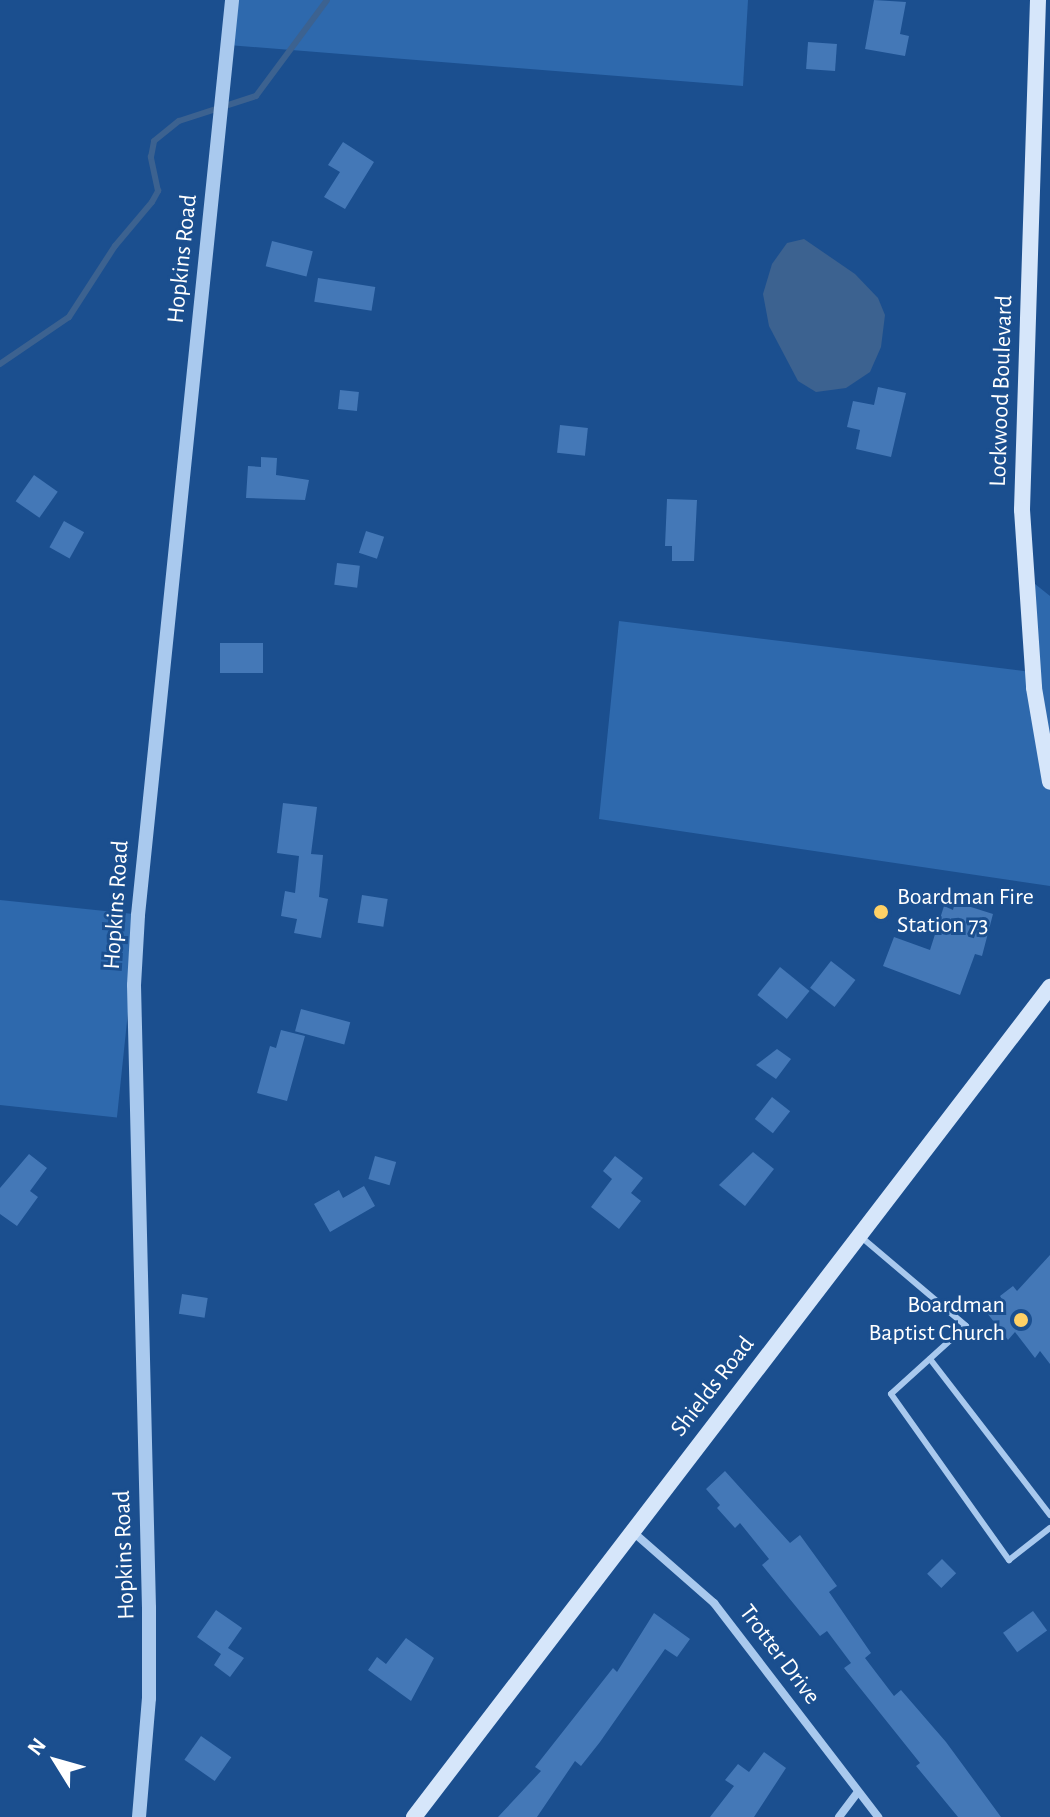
<!DOCTYPE html>
<style>
body{margin:0}
#map{position:relative;width:1050px;height:1817px;overflow:hidden;background:#1b4f8f;font-family:"Alegreya Sans",sans-serif}
div>[style]{position:absolute}
[style*='--x']{left:calc(var(--x)*1px);top:calc(var(--y)*1px);width:calc(var(--w)*1px);rotate:calc(var(--a)*1deg)}
.green>*{inset:0;background:#2e69ad;transform-origin:0 0}
.water>*{inset:0;background:#3c6290}
.stream>*{height:6px;margin:-3px;padding:0 3px;transform-origin:3px;border-radius:3px;background:#3c6290}
.building>*{inset:0;background:#4478b7;transform-origin:0 0}
.service>*{height:6px;margin:-3px;padding:0 3px;transform-origin:3px;border-radius:3px;background:#a9c9ee}
.minor>*{height:8px;margin:-4px;padding:0 4px;transform-origin:4px;border-radius:4px;background:#a9c9ee}
.tertiary>*{height:14px;margin:-7px;padding:0 7px;transform-origin:7px;border-radius:7px;background:#a9c9ee}
.secondary>*{height:16px;margin:-8px;padding:0 8px;transform-origin:8px;border-radius:8px;background:#d6e6fa}
.dots>*{width:22px;height:22px;translate:-50% -50%;box-sizing:border-box;border:4px solid #1b4f8f;border-radius:50%}
span{translate:-50% -50%;white-space:nowrap;text-align:center;line-height:1.15;-webkit-text-stroke:6px #1b4f8f;paint-order:stroke}
.street-label{font-size:24px;color:#fff}
.poi-label{font-size:24px;color:#fff}
.left{translate:0 -50%;text-align:left}
.right{translate:-100% -50%;text-align:right}
.north{position:absolute;left:16px;top:1721px;width:80px;height:80px;-webkit-text-stroke:6px #1b4f8f;paint-order:stroke;rotate:307deg;font-size:22px;font-weight:700;line-height:32px;text-align:center;color:#fff}
.north::after{content:'';display:block;margin:auto;width:28px;height:36px;background:#fff;clip-path:polygon(50% 0,100% 100%,50% 72%,0 100%)}
</style>
<div id="map">
<div class="green">
<i style="clip-path:polygon(232px 0,748px 0,743px 86px,228px 45px)"></i>
<i style="clip-path:polygon(1025px 576px,1050px 596px,1050px 886px,599px 819px,619px 621px,1032px 672px)"></i>
<i style="left:0;top:900px;width:139px;height:204px;rotate:6deg"></i>
</div>
<div class="water">
<i style="clip-path:polygon(804px 239px,855px 274px,878px 298px,885px 315px,881px 347px,870px 372px,846px 388px,816px 392px,798px 381px,769px 326px,763px 294px,772px 264px,787px 243px)"></i>
</div>
<div class="stream">
<i style="--x:0;--y:364;--w:83;--a:-34.3"></i>
<i style="--x:69;--y:317;--w:85;--a:-57.1"></i>
<i style="--x:115;--y:246;--w:57;--a:-49.9"></i>
<i style="--x:152;--y:202;--w:13;--a:-61"></i>
<i style="--x:158;--y:191;--w:35;--a:-102"></i>
<i style="--x:151;--y:157;--w:16;--a:-79"></i>
<i style="--x:154;--y:141;--w:32;--a:-39"></i>
<i style="--x:179;--y:121;--w:81;--a:-18"></i>
<i style="--x:256;--y:96;--w:119;--a:-53.5"></i>
</div>
<div class="building">
<i style="clip-path:polygon(874px 0,906px 2px,900px 34px,909px 36px,905px 56px,865px 49px)"></i>
<i style="left:808px;top:42px;width:29px;height:27px;rotate:4deg"></i>
<i style="clip-path:polygon(343px 142px,374px 162px,345px 209px,324px 197px,340px 172px,328px 165px)"></i>
<i style="left:272px;top:241px;width:42px;height:26px;rotate:14deg"></i>
<i style="left:318px;top:278px;width:58px;height:24px;rotate:9deg"></i>
<i style="clip-path:polygon(878px 387px,906px 393px,891px 457px,856px 449px,860px 430px,847px 427px,853px 401px,874px 405px)"></i>
<i style="left:340px;top:390px;width:19px;height:19px;rotate:6deg"></i>
<i style="left:560px;top:425px;width:28px;height:28px;rotate:6deg"></i>
<i style="clip-path:polygon(261px 457px,277px 458px,276px 475px,309px 480px,305px 500px,246px 498px,248px 466px,261px 467px)"></i>
<i style="left:34px;top:475px;width:29px;height:32px;rotate:35deg"></i>
<i style="clip-path:polygon(667px 499px,697px 500px,694px 561px,672px 561px,672px 546px,665px 546px)"></i>
<i style="left:64px;top:521px;width:23px;height:30px;rotate:29deg"></i>
<i style="left:366px;top:531px;width:19px;height:23px;rotate:18deg"></i>
<i style="left:337px;top:563px;width:23px;height:22px;rotate:7deg"></i>
<i style="left:220px;top:643px;width:43px;height:30px"></i>
<i style="clip-path:polygon(283px 803px,317px 807px,311px 854px,323px 855px,319px 897px,328px 899px,321px 938px,294px 933px,297px 919px,281px 916px,285px 891px,295px 893px,299px 856px,277px 853px)"></i>
<i style="left:362px;top:895px;width:26px;height:28px;rotate:9deg"></i>
<i style="clip-path:polygon(955px 902px,993px 914px,982px 956px,975px 954px,960px 995px,883px 966px,894px 937px,930px 950px,944px 906px,953px 910px)"></i>
<i style="left:831px;top:961px;width:31px;height:34px;rotate:38deg"></i>
<i style="left:780px;top:967px;width:38px;height:36px;rotate:39deg"></i>
<i style="left:301px;top:1009px;width:51px;height:23px;rotate:15deg"></i>
<i style="clip-path:polygon(281px 1030px,305px 1036px,287px 1101px,257px 1093px,270px 1046px,276px 1048px)"></i>
<i style="clip-path:polygon(777px 1049px,791px 1059px,776px 1079px,756px 1065px)"></i>
<i style="left:772px;top:1097px;width:23px;height:28px;rotate:38deg"></i>
<i style="clip-path:polygon(753px 1152px,774px 1169px,745px 1206px,719px 1185px)"></i>
<i style="clip-path:polygon(29px 1154px,47px 1168px,30px 1191px,38px 1197px,17px 1226px,0 1214px,0 1188px)"></i>
<i style="left:375px;top:1156px;width:22px;height:24px;rotate:16deg"></i>
<i style="clip-path:polygon(615px 1156px,643px 1178px,631px 1193px,641px 1201px,619px 1229px,591px 1207px,612px 1179px,603px 1171px)"></i>
<i style="clip-path:polygon(364px 1186px,375px 1206px,330px 1232px,314px 1204px,339px 1190px,343px 1198px)"></i>
<i style="clip-path:polygon(1050px 1255px,1050px 1364px,1040px 1351px,1035px 1358px,1015px 1332px,1008px 1340px,984px 1309px,1003px 1301px,1000px 1296px,1013px 1286px,1017px 1291px)"></i>
<i style="left:182px;top:1294px;width:26px;height:20px;rotate:9deg"></i>
<i style="clip-path:polygon(725px 1471px,790px 1543px,800px 1535px,837px 1586px,829px 1592px,871px 1653px,865px 1658px,894px 1696px,901px 1690px,946px 1742px,1001px 1817px,958px 1817px,916px 1766px,920px 1763px,844px 1668px,851px 1663px,827px 1631px,820px 1636px,762px 1565px,769px 1559px,740px 1523px,735px 1528px,717px 1508px,720px 1505px,706px 1489px)"></i>
<i style="left:942px;top:1559px;width:20px;height:21px;rotate:45deg"></i>
<i style="clip-path:polygon(216px 1610px,242px 1628px,228px 1648px,244px 1658px,230px 1677px,214px 1665px,221px 1654px,197px 1637px)"></i>
<i style="left:1033px;top:1611px;width:24px;height:37px;rotate:54deg"></i>
<i style="clip-path:polygon(654px 1613px,690px 1639px,677px 1657px,665px 1649px,600px 1742px,581px 1766px,575px 1761px,537px 1817px,498px 1817px,541px 1771px,535px 1767px,613px 1668px,617px 1672px)"></i>
<i style="clip-path:polygon(406px 1638px,434px 1658px,411px 1701px,368px 1670px,377px 1657px,386px 1664px)"></i>
<i style="left:201px;top:1736px;width:37px;height:29px;rotate:35deg"></i>
<i style="clip-path:polygon(764px 1752px,786px 1768px,754px 1817px,710px 1817px,734px 1786px,725px 1780px,738px 1764px,749px 1772px)"></i>
</div>
<div class="service">
<i style="--x:860;--y:1236;--w:139;--a:40.3"></i>
<i style="--x:966;--y:1326;--w:101;--a:137.8"></i>
<i style="--x:891;--y:1394;--w:204;--a:54.6"></i>
<i style="--x:1009;--y:1560;--w:52;--a:-38"></i>
<i style="--x:930;--y:1359;--w:197;--a:52.4"></i>
</div>
<div class="minor">
<i style="--x:633;--y:1532;--w:108;--a:41.2"></i>
<i style="--x:714;--y:1603;--w:270;--a:52.5"></i>
<i style="--x:839;--y:1817;--w:31;--a:-53"></i>
</div>
<div class="tertiary">
<i style="--x:139;--y:1817;--w:119;--a:-85.2"></i>
<i style="--x:149;--y:1698;--w:90;--a:-90"></i>
<i style="--x:149;--y:1608;--w:623;--a:-91.38"></i>
<i style="--x:134;--y:985;--w:70;--a:-86.7"></i>
<i style="--x:138;--y:915;--w:920;--a:-84.13"></i>
</div>
<div class="secondary">
<i style="--x:1038;--y:0;--w:510;--a:91.8"></i>
<i style="--x:1022;--y:510;--w:178;--a:86.1"></i>
<i style="--x:1034;--y:688;--w:95;--a:80.3"></i>
<i style="--x:414;--y:1817;--w:1046;--a:-52.54"></i>
</div>
<div class="dots">
<i style="left:881px;top:912px;background:#ffd166"></i>
<i style="left:1021px;top:1320px;background:#ffd166"></i>
</div>
<div class="street-label">
<span style="left:183px;top:259px;rotate:-84deg">Hopkins Road</span>
<span style="left:1002px;top:391px;rotate:-88deg">Lockwood Boulevard</span>
<span style="left:117px;top:905px;rotate:-86deg">Hopkins Road</span>
<span style="left:713px;top:1387px;rotate:-52deg">Shields Road</span>
<span style="left:125px;top:1555px;rotate:-92deg">Hopkins Road</span>
<span style="left:779px;top:1655px;rotate:53deg">Trotter Drive</span>
</div>
<div class="poi-label">
<span class="left" style="left:897px;top:912px">Boardman Fire<br>Station 73</span>
<span class="right" style="left:1005px;top:1320px">Boardman<br>Baptist Church</span>
</div>
<div class="north">N</div>
</div>
